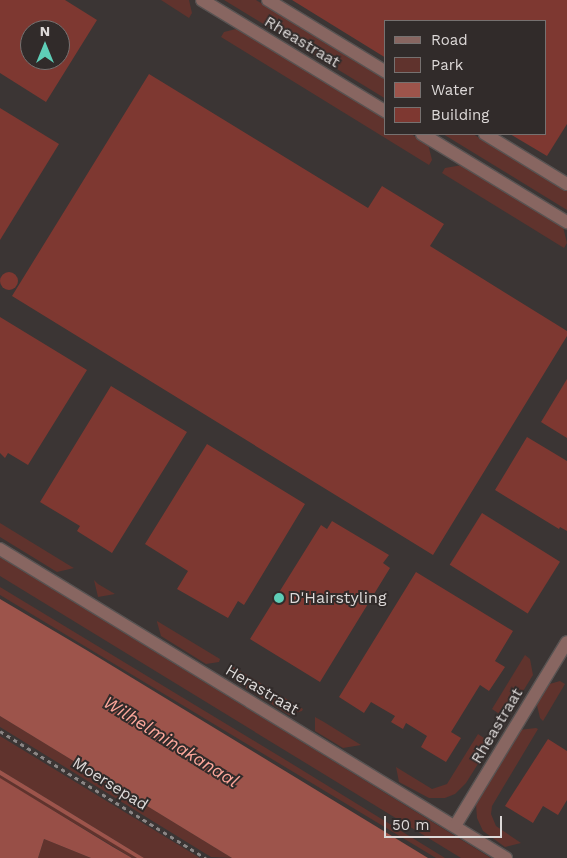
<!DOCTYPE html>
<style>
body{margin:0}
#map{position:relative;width:567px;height:858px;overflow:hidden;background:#3b3534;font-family:"Work Sans",sans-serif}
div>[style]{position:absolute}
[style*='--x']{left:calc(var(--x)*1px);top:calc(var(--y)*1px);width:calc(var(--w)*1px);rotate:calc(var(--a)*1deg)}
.green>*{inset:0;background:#60332d;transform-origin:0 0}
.forest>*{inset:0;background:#984f47}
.water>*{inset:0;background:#9d544b}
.building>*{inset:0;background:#7e3831;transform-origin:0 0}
.round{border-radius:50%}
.path>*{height:3px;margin-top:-1.5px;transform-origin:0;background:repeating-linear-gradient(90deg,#8a8584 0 4px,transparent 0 8px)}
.roads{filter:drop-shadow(1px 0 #585352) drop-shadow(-1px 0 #585352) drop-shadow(0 1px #585352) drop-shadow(0 -1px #585352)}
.minor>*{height:12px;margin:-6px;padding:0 6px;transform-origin:6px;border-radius:6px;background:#886661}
.dots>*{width:14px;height:14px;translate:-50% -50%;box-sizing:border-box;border:2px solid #312b2a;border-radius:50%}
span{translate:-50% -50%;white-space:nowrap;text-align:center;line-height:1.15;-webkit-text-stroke:4px #312b2a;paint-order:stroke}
.street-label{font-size:16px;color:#ddd9d8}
.poi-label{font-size:16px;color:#ddd9d8}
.left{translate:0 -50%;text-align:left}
.water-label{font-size:18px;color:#fca79b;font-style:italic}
.legend{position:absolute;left:384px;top:20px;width:162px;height:115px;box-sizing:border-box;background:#312b2a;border:1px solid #767170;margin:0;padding:6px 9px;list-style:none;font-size:15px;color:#ddd9d8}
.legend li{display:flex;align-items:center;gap:10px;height:25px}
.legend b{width:25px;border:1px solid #767170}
.north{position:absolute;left:20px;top:20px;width:50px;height:50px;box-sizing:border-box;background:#312b2a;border:1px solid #767170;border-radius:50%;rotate:0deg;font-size:14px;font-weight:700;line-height:20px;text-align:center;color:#ddd9d8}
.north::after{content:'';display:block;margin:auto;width:18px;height:22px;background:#5eceb7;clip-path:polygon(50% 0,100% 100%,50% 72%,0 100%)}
.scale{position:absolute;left:384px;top:816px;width:118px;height:22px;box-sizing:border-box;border:2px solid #ddd9d8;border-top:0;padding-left:6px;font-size:15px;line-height:18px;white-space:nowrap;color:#ddd9d8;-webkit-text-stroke:4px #312b2a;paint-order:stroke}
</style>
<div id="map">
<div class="green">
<i style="clip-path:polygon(161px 0,189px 0,192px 13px,189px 18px)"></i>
<i style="clip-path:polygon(224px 0,256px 0,386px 80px,386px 99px)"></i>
<i style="clip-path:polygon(240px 28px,386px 118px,386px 134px,411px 134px,428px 144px,432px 160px,429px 165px,221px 37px,224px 32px)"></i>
<i style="clip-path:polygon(443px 134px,473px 134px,567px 191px,567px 210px)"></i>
<i style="clip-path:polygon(462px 165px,563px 227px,567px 243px,564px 248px,442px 173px,445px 168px)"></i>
<i style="clip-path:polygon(0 523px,72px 567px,74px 568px,57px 572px,0 537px)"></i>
<i style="clip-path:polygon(0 557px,307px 745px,491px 858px,461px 858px,0 576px)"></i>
<i style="clip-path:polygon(94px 580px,98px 584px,115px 594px,98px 597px)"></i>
<i style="clip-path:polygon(0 587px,289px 762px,445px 858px,436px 858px,0 595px)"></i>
<i style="clip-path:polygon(157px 622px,157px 621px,220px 659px,219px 662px,206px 664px,161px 636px)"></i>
<i style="clip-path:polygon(525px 655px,530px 659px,533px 675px,512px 709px,498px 713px,492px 709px)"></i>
<i style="clip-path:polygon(232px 666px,303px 709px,302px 711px,289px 715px,235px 681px,230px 669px)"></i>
<i style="clip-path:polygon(560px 681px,565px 684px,543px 721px,540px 718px,536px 701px,546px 685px)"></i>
<i style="clip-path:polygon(0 716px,232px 858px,211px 857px,0 727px)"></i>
<i style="clip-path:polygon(315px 717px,324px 722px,361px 745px,343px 748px,315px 731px)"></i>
<i style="clip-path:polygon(536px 728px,538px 729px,492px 806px,491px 814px,496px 826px,521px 843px,505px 847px,483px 831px,477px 818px,476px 804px,478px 796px,519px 730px)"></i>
<i style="clip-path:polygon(478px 734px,484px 738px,486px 751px,466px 783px,455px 794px,445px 798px,429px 798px,399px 782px,396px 767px,432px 789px,447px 784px)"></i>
<i style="clip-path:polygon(0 736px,200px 858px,144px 858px,28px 787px,0 770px)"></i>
<i style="left:0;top:775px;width:160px;height:3px;rotate:31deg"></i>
<i style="clip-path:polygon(44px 839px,91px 858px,38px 858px)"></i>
</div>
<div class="forest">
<i style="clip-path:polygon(0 778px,113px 847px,132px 858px,91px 858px,44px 839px,38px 858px,0 858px)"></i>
</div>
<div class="water">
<i style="clip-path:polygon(0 599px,88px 651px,428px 858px,232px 858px,0 716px)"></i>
<i style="clip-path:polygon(0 770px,28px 787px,144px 858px,137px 858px,0 775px)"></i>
</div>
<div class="building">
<i style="clip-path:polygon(evenodd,0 0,65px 0,97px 20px,46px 102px,0 73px,0 0,30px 30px,60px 30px,60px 60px,30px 60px,30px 30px)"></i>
<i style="clip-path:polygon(292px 0,567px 0,567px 124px,547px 156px,510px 134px,546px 134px,546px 21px,386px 21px,386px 58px)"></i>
<i style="clip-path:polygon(149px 74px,368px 208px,382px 186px,444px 224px,430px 246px,567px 331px,567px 336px,433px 555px,12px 296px)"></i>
<i style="clip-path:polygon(0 108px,59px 144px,0 240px)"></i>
<i class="round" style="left:0;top:272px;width:18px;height:18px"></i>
<i style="clip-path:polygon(0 317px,87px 370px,28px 465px,8px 453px,5px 458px,0 453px)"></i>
<i style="clip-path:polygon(567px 379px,567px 438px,541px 422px)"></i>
<i style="clip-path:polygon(111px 386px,187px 432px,112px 553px,77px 531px,80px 526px,40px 502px)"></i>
<i style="clip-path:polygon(527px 437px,567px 461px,567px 531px,560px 527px,559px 529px,495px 490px)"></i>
<i style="clip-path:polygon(207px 444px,305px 504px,244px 605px,238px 601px,228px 618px,177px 589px,188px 571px,145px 544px)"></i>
<i style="left:482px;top:513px;width:92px;height:61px;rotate:32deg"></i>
<i style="clip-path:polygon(332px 521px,389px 555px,383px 563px,390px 568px,320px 682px,250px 639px,321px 525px,327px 529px)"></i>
<i style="clip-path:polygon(416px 572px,513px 631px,495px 661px,505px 667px,489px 691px,480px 685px,451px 732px,461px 738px,446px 762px,421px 747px,427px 736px,406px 723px,403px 729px,391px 722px,395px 716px,371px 702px,364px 713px,339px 697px)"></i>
<i style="clip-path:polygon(548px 739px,567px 751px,567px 800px,558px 815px,543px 806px,533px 823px,505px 806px)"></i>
</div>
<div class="path">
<i style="--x:0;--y:731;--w:242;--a:31.7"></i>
</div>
<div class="roads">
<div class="minor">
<i style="--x:202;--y:0;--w:215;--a:31.3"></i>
<i style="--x:268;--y:0;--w:138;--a:31.4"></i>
<i style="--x:422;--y:134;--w:170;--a:31.3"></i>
<i style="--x:485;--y:134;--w:96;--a:31.4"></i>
<i style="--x:0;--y:549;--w:593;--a:31.41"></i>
<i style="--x:455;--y:826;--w:215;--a:-58.7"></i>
</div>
</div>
<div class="dots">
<i style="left:279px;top:598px;background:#5eceb7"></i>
</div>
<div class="street-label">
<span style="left:302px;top:42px;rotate:31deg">Rheastraat</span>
<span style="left:262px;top:690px;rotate:31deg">Herastraat</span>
<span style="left:497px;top:726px;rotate:-59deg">Rheastraat</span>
<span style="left:110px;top:784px;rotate:32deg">Moersepad</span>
</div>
<div class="poi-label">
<span class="left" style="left:289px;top:598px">D'Hairstyling</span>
</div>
<div class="water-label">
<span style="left:171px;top:742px;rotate:32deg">Wilhelminakanaal</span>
</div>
<ul class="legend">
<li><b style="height:6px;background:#886661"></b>Road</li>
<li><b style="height:14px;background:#60332d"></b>Park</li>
<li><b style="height:14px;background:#9d544b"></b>Water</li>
<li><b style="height:14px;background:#7e3831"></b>Building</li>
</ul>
<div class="north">N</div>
<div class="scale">50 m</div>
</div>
